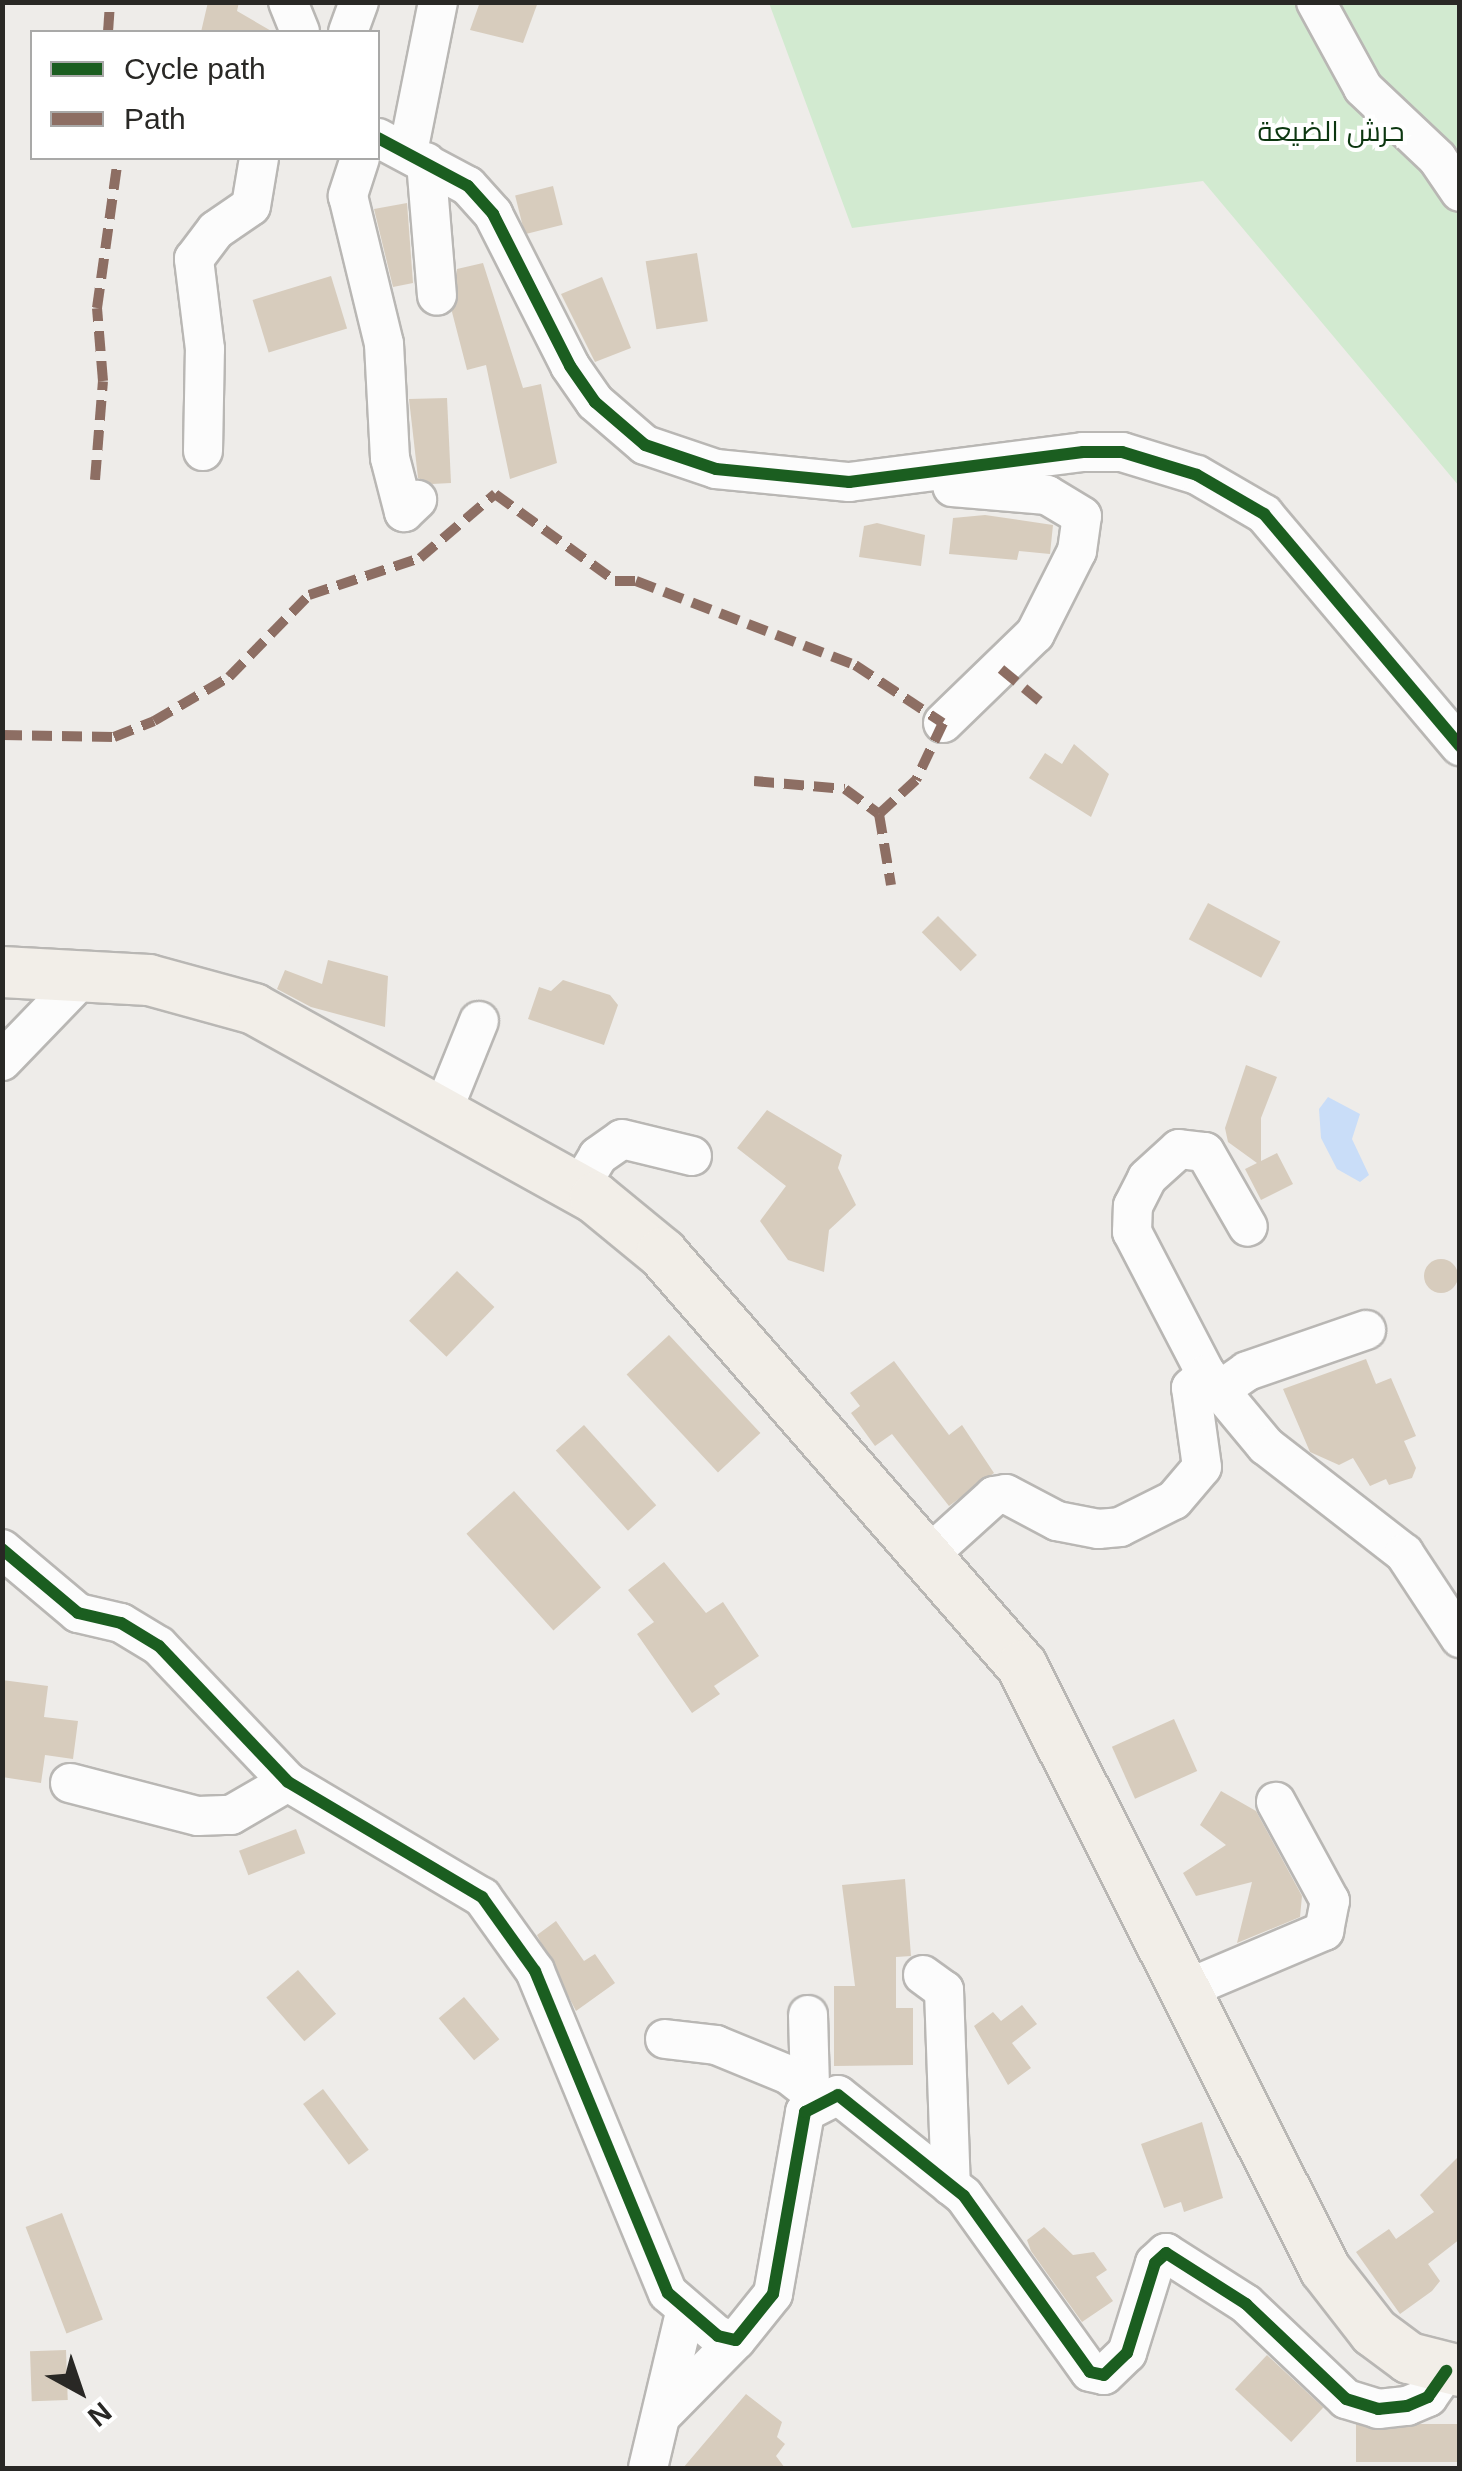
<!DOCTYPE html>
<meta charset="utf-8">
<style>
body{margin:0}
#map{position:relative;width:1462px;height:2471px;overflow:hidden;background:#eeece9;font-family:Arial,Cairo,sans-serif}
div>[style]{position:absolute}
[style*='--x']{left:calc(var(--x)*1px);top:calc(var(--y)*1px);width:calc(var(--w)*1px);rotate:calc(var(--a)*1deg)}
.green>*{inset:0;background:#d2ead0}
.water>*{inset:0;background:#c9ddf8}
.building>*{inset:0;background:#d7ccbd;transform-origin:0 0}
.round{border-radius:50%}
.roads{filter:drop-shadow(2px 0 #b9b7b4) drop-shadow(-2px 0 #b9b7b4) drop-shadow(0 2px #b9b7b4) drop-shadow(0 -2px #b9b7b4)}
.minor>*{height:38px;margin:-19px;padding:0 19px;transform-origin:19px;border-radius:19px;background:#fcfcfc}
.major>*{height:50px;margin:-25px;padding:0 25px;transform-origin:25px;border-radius:25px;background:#f2eee8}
.quiet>*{height:10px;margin-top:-5px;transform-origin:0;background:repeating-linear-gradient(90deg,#8d6e63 0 20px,transparent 0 30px)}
.cycleway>*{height:12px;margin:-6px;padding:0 6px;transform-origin:6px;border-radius:6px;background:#1b5e20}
span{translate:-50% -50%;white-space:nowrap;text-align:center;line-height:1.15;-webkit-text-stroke:8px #fff;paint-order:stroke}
.park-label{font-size:28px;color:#0c3710}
.frame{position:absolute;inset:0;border:5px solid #292825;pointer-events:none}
.legend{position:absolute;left:30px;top:30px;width:350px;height:130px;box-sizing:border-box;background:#fff;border:2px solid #a9a9a8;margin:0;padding:12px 18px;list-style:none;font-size:30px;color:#292825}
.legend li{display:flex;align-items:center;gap:20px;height:50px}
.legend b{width:50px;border:2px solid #a9a9a8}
.north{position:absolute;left:30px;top:2341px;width:100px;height:100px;-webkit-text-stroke:8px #fff;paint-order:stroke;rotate:140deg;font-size:28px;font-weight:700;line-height:40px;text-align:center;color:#292825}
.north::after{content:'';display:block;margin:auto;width:35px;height:45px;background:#292825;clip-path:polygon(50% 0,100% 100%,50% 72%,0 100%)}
</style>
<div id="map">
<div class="green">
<i style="clip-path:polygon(769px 3px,1459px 3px,1459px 486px,1203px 181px,852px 228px)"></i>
</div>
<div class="water">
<i style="clip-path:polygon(1328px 1097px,1360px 1114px,1352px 1139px,1369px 1175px,1360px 1182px,1337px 1169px,1321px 1138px,1319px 1109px)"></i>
</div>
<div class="building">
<i style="clip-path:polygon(208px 2px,239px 2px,237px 11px,273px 32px,201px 32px)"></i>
<i style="clip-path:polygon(480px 2px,538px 2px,523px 43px,470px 30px)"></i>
<i style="left:553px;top:186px;width:40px;height:39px;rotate:76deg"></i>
<i style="clip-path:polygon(407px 203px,413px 283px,393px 287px,374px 209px)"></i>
<i style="left:697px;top:253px;width:69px;height:52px;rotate:81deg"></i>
<i style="clip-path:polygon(483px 263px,523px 388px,541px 384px,557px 463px,510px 479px,486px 365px,467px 370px,452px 312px,457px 269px)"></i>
<i style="left:331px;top:276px;width:55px;height:82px;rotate:73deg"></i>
<i style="clip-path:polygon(602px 277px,631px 348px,595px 362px,561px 294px)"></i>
<i style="clip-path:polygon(447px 398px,451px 483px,432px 484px,418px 478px,409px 399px)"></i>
<i style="clip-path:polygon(985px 515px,1053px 525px,1050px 554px,1019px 551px,1017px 560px,949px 554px,953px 518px)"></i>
<i style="clip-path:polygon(877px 523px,925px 535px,921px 566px,859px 557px,864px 526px)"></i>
<i style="clip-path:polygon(1074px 744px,1109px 774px,1091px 817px,1029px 778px,1045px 753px,1062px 764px)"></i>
<i style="left:1208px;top:903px;width:82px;height:41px;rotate:28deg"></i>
<i style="left:938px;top:916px;width:55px;height:23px;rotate:45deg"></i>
<i style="clip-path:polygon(328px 960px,388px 976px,385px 1027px,311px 1007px,277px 989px,285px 970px,322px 984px)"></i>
<i style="clip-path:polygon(563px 980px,610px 995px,618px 1005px,604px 1045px,528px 1019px,539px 987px,551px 991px)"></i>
<i style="clip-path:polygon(1246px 1065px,1277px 1077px,1261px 1118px,1261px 1161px,1277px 1153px,1293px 1184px,1261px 1200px,1245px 1169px,1257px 1163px,1228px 1142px,1225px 1128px)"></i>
<i style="clip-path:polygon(767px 1110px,842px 1155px,838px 1168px,856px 1205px,829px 1230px,824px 1272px,788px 1260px,760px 1221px,786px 1186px,737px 1148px)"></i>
<i class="round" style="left:1424px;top:1259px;width:34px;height:34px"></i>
<i style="left:457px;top:1271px;width:52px;height:69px;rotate:44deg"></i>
<i style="left:669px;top:1335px;width:134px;height:58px;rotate:47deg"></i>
<i style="clip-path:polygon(1366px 1359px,1376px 1384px,1391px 1378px,1416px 1436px,1404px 1441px,1416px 1468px,1412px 1478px,1389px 1485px,1386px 1479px,1370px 1486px,1353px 1458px,1339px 1465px,1310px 1452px,1283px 1389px)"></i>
<i style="clip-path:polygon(894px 1361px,949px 1435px,962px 1425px,994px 1473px,949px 1506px,892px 1434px,875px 1446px,851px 1413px,860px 1406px,850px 1393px)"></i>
<i style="left:584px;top:1425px;width:108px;height:38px;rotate:48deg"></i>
<i style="left:514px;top:1491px;width:130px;height:64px;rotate:48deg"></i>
<i style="clip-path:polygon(664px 1562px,706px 1613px,723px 1602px,759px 1656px,714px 1686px,720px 1694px,692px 1713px,637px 1634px,654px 1622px,628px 1590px)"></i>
<i style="clip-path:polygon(2px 1680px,48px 1686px,44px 1717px,78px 1721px,73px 1759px,45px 1755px,41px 1783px,2px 1777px)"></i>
<i style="left:1174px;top:1719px;width:57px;height:68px;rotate:66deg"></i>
<i style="clip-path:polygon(1221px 1791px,1256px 1811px,1302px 1896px,1300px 1917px,1237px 1943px,1252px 1882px,1196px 1896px,1183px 1873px,1226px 1845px,1200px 1825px)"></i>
<i style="left:296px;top:1829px;width:26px;height:61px;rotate:69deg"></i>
<i style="clip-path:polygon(905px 1879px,911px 1956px,896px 1957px,896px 2008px,913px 2008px,913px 2065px,834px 2066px,834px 1986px,855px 1986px,842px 1885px)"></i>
<i style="clip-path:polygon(556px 1921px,584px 1961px,595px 1954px,615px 1983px,576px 2011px,537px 1935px)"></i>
<i style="left:298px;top:1970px;width:58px;height:42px;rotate:49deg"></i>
<i style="left:464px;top:1997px;width:55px;height:33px;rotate:50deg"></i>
<i style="clip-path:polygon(1022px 2005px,1037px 2024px,1012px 2043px,1031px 2068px,1008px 2085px,974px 2026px,993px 2012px,1001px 2021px)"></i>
<i style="left:323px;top:2089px;width:76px;height:25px;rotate:53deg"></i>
<i style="clip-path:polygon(1202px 2122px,1223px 2198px,1184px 2212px,1181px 2202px,1164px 2208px,1141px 2144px)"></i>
<i style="clip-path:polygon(1460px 2155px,1460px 2239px,1428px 2264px,1440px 2281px,1432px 2291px,1400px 2314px,1356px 2252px,1389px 2229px,1396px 2239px,1434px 2212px,1420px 2195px)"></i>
<i style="left:62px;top:2213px;width:114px;height:39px;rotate:69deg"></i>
<i style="clip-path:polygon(1044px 2227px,1073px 2255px,1094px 2252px,1107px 2270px,1096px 2277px,1113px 2301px,1082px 2322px,1031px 2251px,1027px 2240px)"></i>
<i style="left:66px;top:2350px;width:50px;height:36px;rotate:88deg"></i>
<i style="left:1267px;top:2355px;width:77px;height:47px;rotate:43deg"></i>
<i style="clip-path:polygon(746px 2394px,782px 2422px,777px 2437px,785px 2444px,776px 2456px,785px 2468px,683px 2468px)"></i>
<i style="left:1460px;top:2424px;width:38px;height:104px;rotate:90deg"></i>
</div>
<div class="roads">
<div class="minor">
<i style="--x:288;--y:2;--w:32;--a:68"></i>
<i style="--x:1316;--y:2;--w:98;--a:61.3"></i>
<i style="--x:1363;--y:88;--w:102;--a:43.4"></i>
<i style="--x:1437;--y:158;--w:41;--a:55.9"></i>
<i style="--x:348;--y:32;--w:32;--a:-70"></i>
<i style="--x:378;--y:138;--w:102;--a:28.1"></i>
<i style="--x:468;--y:186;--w:38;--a:48"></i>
<i style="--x:493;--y:214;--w:170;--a:63.1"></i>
<i style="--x:570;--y:366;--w:44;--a:55.2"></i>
<i style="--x:595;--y:402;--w:66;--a:40.7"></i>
<i style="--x:645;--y:445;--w:75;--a:18.7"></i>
<i style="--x:716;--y:469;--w:134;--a:5.6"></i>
<i style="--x:849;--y:482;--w:236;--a:-7.3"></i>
<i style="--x:1083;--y:452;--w:39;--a:0"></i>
<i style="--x:1122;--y:452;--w:78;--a:17"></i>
<i style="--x:1197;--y:475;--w:78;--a:30.2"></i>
<i style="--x:1264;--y:514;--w:304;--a:49.8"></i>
<i style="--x:408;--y:152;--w:153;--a:-78.7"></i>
<i style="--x:360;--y:158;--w:40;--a:108"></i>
<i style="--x:348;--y:196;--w:152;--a:76.3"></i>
<i style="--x:384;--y:344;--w:114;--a:87"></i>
<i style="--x:390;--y:458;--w:56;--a:75.5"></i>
<i style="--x:404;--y:512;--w:18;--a:-43"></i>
<i style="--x:426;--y:162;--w:134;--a:85.3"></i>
<i style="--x:203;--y:451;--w:102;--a:-88.9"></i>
<i style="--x:205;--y:349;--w:91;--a:-97"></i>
<i style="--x:194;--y:259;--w:36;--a:-53"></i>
<i style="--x:216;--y:230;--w:42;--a:-34.4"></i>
<i style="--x:251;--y:206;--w:49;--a:-80.5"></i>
<i style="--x:943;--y:723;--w:128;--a:-44.1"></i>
<i style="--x:1035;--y:634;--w:93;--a:-63.2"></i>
<i style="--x:1077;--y:551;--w:35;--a:-82"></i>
<i style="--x:1082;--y:516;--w:41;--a:-149"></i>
<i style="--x:1047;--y:495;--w:95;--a:-175.2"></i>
<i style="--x:2;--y:1061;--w:118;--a:-46"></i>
<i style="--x:443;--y:1110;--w:96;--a:-68"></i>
<i style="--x:579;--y:1188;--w:37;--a:-59"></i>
<i style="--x:598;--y:1156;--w:29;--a:-35"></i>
<i style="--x:622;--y:1139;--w:72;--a:13.7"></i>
<i style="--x:1206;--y:1374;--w:160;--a:-117.5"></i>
<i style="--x:1132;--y:1232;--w:26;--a:-88"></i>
<i style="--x:1133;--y:1206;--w:31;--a:-63"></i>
<i style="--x:1147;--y:1178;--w:43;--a:-42.2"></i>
<i style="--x:1179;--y:1149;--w:26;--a:7"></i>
<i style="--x:1205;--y:1152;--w:86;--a:60.2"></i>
<i style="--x:1223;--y:1388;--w:29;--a:-35"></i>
<i style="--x:1247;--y:1371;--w:126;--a:-19"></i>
<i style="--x:2;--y:1549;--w:99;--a:40.1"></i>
<i style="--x:78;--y:1613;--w:44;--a:13.1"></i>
<i style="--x:121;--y:1623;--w:44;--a:31.2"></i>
<i style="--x:159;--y:1646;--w:187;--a:46.5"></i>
<i style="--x:288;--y:1782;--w:226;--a:30.7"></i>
<i style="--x:482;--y:1897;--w:91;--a:54.4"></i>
<i style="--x:535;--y:1971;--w:348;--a:67.6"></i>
<i style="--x:668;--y:2293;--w:66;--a:40.7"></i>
<i style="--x:718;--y:2336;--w:18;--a:13"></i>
<i style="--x:736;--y:2340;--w:59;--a:-51.2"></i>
<i style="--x:773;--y:2294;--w:185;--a:-80"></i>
<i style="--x:805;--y:2112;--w:37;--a:-27"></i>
<i style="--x:838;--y:2095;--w:161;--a:38.7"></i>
<i style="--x:964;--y:2196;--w:216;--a:54.4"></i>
<i style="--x:1090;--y:2372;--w:14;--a:12"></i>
<i style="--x:1104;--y:2375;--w:32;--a:-44"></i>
<i style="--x:1127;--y:2353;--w:94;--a:-72.7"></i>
<i style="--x:1155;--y:2263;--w:15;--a:-42"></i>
<i style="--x:1166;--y:2253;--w:95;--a:32.5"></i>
<i style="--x:1246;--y:2304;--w:138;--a:43.5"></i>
<i style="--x:1346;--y:2399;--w:34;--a:17"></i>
<i style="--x:1378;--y:2409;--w:29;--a:-6"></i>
<i style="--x:1407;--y:2406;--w:23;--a:-23"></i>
<i style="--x:1428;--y:2397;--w:32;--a:-55"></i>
<i style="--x:931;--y:1553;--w:85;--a:-42.1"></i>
<i style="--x:994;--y:1496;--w:12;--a:-9"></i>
<i style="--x:1006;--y:1494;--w:58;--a:27.9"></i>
<i style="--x:1057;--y:1521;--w:42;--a:11"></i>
<i style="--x:1098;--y:1529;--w:22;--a:-5"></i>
<i style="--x:1120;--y:1527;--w:60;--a:-26.6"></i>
<i style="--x:1174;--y:1500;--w:43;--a:-49.7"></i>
<i style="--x:1202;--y:1467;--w:80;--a:-97.9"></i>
<i style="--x:1191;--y:1388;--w:21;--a:-43"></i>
<i style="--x:1206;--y:1374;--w:94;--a:50.2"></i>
<i style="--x:1266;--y:1446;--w:175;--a:37.8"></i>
<i style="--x:1404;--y:1553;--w:102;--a:56.6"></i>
<i style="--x:70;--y:1783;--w:132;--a:14.5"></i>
<i style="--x:198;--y:1816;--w:33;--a:-2"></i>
<i style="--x:231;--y:1815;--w:66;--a:-30.1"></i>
<i style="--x:923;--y:1975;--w:26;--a:36"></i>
<i style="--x:944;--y:1990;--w:196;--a:88"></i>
<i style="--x:1189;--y:1988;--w:147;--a:-22.9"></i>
<i style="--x:1324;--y:1931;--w:31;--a:-79"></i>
<i style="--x:1330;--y:1901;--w:113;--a:-118.6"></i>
<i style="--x:808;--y:2015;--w:72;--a:88.4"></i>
<i style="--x:665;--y:2039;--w:51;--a:6.7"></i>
<i style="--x:716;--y:2045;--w:79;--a:22.3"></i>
<i style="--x:789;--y:2075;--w:39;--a:38"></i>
<i style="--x:662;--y:2415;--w:105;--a:-45.4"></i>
<i style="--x:648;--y:2468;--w:159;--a:-76.6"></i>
</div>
<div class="major">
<i style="--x:2;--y:972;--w:147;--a:3.1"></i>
<i style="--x:149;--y:980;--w:109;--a:15.4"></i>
<i style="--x:254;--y:1009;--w:390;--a:29"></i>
<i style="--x:595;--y:1198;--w:87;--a:39.4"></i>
<i style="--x:662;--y:1253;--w:548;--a:48.92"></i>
<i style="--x:1022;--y:1666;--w:675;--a:63.32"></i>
<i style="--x:1325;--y:2269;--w:80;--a:52.1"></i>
<i style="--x:1374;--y:2332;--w:44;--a:36.6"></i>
<i style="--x:1409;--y:2358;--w:53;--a:14.3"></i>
</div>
</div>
<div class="quiet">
<i style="--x:108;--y:32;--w:30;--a:-86"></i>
<i style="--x:95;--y:480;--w:99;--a:-85.4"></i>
<i style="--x:103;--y:381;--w:73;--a:-94.7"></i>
<i style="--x:97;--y:308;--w:151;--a:-82"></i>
<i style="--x:1001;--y:669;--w:60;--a:39.6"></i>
<i style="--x:2;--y:735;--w:112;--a:1"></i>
<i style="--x:114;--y:737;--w:43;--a:-21.8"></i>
<i style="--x:154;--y:721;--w:87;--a:-30.4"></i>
<i style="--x:229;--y:677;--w:115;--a:-45.7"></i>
<i style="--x:309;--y:595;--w:117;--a:-18.4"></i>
<i style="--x:420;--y:558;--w:99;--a:-40.5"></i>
<i style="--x:495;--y:494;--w:148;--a:35.9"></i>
<i style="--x:615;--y:581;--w:21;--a:0"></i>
<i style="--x:636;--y:581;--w:235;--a:21"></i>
<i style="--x:855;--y:665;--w:105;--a:33.4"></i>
<i style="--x:943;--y:723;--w:63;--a:115.3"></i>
<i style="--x:916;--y:780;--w:50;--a:137.4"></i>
<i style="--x:879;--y:814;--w:72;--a:80.4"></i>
<i style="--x:754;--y:781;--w:91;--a:5"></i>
<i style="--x:845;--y:789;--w:42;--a:36.3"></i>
</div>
<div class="cycleway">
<i style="--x:378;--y:138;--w:102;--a:28.1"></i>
<i style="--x:468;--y:186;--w:38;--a:48"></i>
<i style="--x:493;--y:214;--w:170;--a:63.1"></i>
<i style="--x:570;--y:366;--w:44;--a:55.2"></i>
<i style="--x:595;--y:402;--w:66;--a:40.7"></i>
<i style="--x:645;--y:445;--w:75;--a:18.7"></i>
<i style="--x:716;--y:469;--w:134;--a:5.6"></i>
<i style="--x:849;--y:482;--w:236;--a:-7.3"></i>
<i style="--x:1083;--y:452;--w:39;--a:0"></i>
<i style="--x:1122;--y:452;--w:78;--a:17"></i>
<i style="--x:1197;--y:475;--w:78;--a:30.2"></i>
<i style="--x:1264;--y:514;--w:304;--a:49.8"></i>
<i style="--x:2;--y:1549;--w:99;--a:40.1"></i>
<i style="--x:78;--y:1613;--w:44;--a:13.1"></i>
<i style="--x:121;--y:1623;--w:44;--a:31.2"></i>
<i style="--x:159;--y:1646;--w:187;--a:46.5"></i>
<i style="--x:288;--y:1782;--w:226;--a:30.7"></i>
<i style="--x:482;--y:1897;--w:91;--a:54.4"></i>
<i style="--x:535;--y:1971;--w:348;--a:67.6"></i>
<i style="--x:668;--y:2293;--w:66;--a:40.7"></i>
<i style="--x:718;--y:2336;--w:18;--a:13"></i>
<i style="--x:736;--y:2340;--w:59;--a:-51.2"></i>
<i style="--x:773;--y:2294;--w:185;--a:-80"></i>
<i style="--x:805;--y:2112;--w:37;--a:-27"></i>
<i style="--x:838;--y:2095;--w:161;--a:38.7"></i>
<i style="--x:964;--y:2196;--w:216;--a:54.4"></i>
<i style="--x:1090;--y:2372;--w:14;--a:12"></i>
<i style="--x:1104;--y:2375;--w:32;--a:-44"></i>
<i style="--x:1127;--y:2353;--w:94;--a:-72.7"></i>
<i style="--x:1155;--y:2263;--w:15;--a:-42"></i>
<i style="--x:1166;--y:2253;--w:95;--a:32.5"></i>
<i style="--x:1246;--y:2304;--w:138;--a:43.5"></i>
<i style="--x:1346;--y:2399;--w:34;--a:17"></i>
<i style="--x:1378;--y:2409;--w:29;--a:-6"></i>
<i style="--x:1407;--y:2406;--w:23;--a:-23"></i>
<i style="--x:1428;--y:2397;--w:32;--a:-55"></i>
</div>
<div class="park-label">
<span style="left:1331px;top:132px">حرش الضيعة</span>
</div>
<div class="frame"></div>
<ul class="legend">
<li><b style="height:12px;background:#1b5e20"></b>Cycle path</li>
<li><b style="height:12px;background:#8d6e63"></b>Path</li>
</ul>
<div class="north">N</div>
</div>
